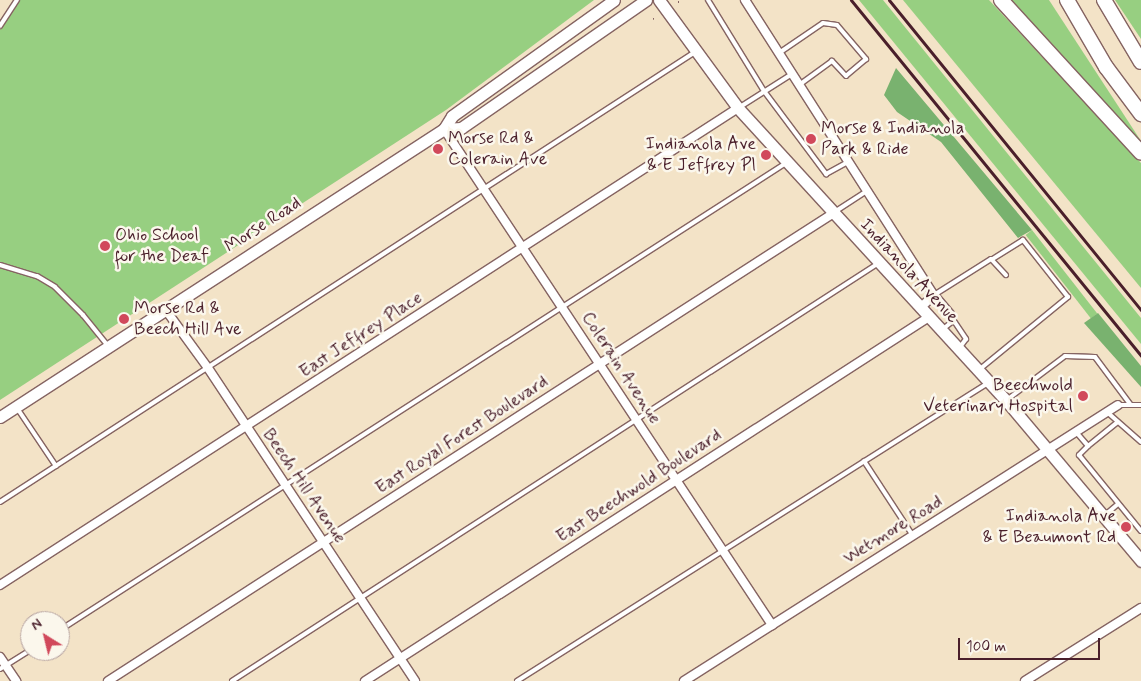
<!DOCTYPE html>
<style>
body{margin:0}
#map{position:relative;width:1141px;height:681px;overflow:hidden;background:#f3e3c7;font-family:Mynerve,sans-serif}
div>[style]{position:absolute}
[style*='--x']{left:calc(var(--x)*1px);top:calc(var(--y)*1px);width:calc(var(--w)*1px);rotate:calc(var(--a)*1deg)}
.green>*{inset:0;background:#97cf81;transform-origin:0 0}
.forest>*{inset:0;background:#79b26f}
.path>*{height:2px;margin-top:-1px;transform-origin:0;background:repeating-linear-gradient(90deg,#856462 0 1px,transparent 0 5px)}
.roads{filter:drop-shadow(1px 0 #856462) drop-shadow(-1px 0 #856462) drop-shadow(0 1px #856462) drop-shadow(0 -1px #856462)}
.service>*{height:4px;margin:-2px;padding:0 2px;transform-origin:2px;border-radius:2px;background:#fff}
.minor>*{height:8px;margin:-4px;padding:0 4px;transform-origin:4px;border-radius:4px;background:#fff}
.primary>*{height:11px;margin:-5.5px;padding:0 5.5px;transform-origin:5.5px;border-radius:5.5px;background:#fff}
.motorway>*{height:14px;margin:-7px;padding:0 7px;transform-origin:7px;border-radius:7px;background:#fff}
.rail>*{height:3px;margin:-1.5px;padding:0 1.5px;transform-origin:1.5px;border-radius:1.5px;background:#4a1f2b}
.dots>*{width:14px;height:14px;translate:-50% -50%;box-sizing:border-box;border:2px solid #fbf7ec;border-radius:50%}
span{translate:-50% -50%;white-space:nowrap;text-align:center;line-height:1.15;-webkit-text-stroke:5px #fbf7ec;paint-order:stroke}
.poi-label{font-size:18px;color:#4a1f2b}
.left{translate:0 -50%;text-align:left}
.right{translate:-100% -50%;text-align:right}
.street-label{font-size:18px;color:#4a1f2b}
.north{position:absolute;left:20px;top:611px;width:50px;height:50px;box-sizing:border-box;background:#fbf7ec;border:1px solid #b4a19f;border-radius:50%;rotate:324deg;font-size:14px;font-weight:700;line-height:20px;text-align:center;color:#4a1f2b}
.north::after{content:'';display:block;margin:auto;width:18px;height:22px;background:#d1495b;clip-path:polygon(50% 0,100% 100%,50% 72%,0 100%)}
.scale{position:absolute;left:958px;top:638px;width:142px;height:22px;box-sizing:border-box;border:2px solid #4a1f2b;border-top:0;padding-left:6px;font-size:15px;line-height:18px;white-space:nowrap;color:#4a1f2b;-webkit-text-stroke:4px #fbf7ec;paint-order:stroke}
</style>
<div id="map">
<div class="green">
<i style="clip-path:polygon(18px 0,594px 0,446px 110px,0 400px,0 29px)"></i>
<i style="clip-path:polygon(859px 0,883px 0,1141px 318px,1141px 344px)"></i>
<i style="clip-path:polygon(903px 0,989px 0,1141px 163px,1141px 288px)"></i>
<i style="clip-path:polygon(1007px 0,1049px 0,1141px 141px,1139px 143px)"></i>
<i style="clip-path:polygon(1115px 0,1141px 0,1141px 39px)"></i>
<i style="left:1032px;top:230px;width:106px;height:8px;rotate:52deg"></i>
</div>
<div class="forest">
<i style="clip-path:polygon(896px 68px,1032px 230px,1018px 238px,941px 142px,897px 112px,884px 95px)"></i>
<i style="clip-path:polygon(1098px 313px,1141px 366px,1141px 387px,1084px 323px)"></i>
</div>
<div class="path">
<i style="--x:678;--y:2;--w:2;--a:0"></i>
<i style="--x:653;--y:19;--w:2;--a:-27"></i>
</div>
<div class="roads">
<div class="service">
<i style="--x:708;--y:0;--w:107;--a:58.4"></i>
<i style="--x:764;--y:91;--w:104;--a:53.2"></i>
<i style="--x:826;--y:174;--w:25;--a:-29"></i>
<i style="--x:0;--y:26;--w:31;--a:-57"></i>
<i style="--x:779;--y:53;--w:53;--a:-34.3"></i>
<i style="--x:823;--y:23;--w:14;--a:8"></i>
<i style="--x:837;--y:25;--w:45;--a:49.5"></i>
<i style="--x:866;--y:59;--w:26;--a:140"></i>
<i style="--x:846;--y:76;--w:21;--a:-133"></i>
<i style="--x:832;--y:61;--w:41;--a:144"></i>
<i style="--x:740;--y:107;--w:62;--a:-32.4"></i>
<i style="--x:836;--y:211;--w:37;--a:-33"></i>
<i style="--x:0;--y:265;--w:39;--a:17"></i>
<i style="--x:37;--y:276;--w:21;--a:31"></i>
<i style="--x:55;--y:287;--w:40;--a:45"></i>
<i style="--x:83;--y:315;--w:38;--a:51"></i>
<i style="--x:934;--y:295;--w:67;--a:-32.3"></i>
<i style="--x:991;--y:259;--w:22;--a:47"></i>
<i style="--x:950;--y:315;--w:29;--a:56"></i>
<i style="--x:966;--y:339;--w:10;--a:127"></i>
<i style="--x:943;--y:329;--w:14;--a:-39"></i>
<i style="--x:980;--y:369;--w:114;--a:-39.3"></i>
<i style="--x:1068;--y:297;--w:73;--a:-128.3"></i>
<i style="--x:1023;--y:240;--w:36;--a:148"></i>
<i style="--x:1008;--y:399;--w:71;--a:-37"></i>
<i style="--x:1065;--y:356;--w:30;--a:2"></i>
<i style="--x:1095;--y:357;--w:59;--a:53.3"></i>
<i style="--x:1118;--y:405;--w:23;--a:0"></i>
<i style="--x:17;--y:408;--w:70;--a:56.1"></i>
<i style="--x:1107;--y:412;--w:45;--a:41.4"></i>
<i style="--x:1076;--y:432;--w:18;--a:49"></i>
<i style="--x:1088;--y:446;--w:13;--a:135"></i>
<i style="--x:1079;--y:455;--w:98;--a:50.8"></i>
<i style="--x:1088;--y:446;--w:38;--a:-39"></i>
<i style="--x:864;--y:461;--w:90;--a:56.8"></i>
<i style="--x:0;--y:502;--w:828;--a:-32.92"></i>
<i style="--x:1105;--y:515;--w:17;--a:-40"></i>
<i style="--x:60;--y:630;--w:863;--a:-32.75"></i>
<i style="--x:0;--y:669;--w:36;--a:-32"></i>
<i style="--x:232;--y:681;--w:768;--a:-32.88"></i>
<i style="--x:517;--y:681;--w:557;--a:-32.32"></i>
</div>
<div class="minor">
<i style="--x:745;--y:0;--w:350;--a:57.4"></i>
<i style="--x:934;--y:295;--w:19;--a:137"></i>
<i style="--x:444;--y:129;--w:595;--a:56.52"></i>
<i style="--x:934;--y:295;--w:25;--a:50"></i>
<i style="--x:165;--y:309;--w:73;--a:53.9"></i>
<i style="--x:208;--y:368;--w:375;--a:56.5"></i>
<i style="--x:0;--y:585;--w:879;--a:-32.88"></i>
<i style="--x:0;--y:657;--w:29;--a:56"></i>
<i style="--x:108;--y:681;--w:862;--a:-32.82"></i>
<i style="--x:365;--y:681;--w:671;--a:-32.84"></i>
<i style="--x:684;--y:681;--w:514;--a:-32.45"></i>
<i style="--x:1025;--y:681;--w:137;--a:-32.2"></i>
</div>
<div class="primary">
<i style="--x:659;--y:0;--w:134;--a:53.8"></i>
<i style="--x:738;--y:108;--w:401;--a:47.5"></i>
<i style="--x:1009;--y:404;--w:205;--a:49.9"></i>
<i style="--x:444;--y:129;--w:17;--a:-3"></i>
<i style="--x:461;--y:128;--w:225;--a:-34.7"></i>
<i style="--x:0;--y:417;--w:529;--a:-32.97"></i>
<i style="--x:444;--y:129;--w:15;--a:-58"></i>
<i style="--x:452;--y:116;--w:199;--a:-35.6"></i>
</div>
<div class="motorway">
<i style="--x:1001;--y:0;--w:207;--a:47.5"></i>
<i style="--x:1067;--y:0;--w:78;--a:59.8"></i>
<i style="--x:1106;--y:67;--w:59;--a:53.3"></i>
<i style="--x:1104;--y:0;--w:72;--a:59.2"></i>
</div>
</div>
<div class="rail">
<i style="--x:851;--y:0;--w:459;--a:50.8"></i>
<i style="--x:889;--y:0;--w:400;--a:50.9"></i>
</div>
<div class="dots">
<i style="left:811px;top:139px;background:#d1495b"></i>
<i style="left:438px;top:149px;background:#d1495b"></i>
<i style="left:766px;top:155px;background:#d1495b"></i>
<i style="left:105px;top:246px;background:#d1495b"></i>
<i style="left:124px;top:319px;background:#d1495b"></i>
<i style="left:1083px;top:396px;background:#d1495b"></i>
<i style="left:1126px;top:527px;background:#d1495b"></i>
</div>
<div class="poi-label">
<span class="left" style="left:821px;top:139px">Morse &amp; Indianola<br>Park &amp; Ride</span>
<span class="left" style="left:448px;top:149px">Morse Rd &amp;<br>Colerain Ave</span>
<span class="right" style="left:756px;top:155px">Indianola Ave<br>&amp; E Jeffrey Pl</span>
<span class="left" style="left:115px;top:246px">Ohio School<br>for the Deaf</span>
<span class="left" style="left:134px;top:319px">Morse Rd &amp;<br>Beech Hill Ave</span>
<span class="right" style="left:1073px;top:396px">Beechwold<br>Veterinary Hospital</span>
<span class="right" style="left:1116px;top:527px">Indianola Ave<br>&amp; E Beaumont Rd</span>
</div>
<div class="street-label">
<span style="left:263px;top:225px;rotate:-33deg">Morse Road</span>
<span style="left:909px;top:271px;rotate:47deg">Indianola Avenue</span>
<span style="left:361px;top:335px;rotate:-33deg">East Jeffrey Place</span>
<span style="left:621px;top:368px;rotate:57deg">Colerain Avenue</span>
<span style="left:462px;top:435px;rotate:-33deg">East Royal Forest Boulevard</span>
<span style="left:304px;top:486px;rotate:56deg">Beech Hill Avenue</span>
<span style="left:639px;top:486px;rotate:-33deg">East Beechwold Boulevard</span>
<span style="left:893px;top:530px;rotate:-32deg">Wetmore Road</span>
</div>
<div class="north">N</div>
<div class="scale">100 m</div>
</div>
